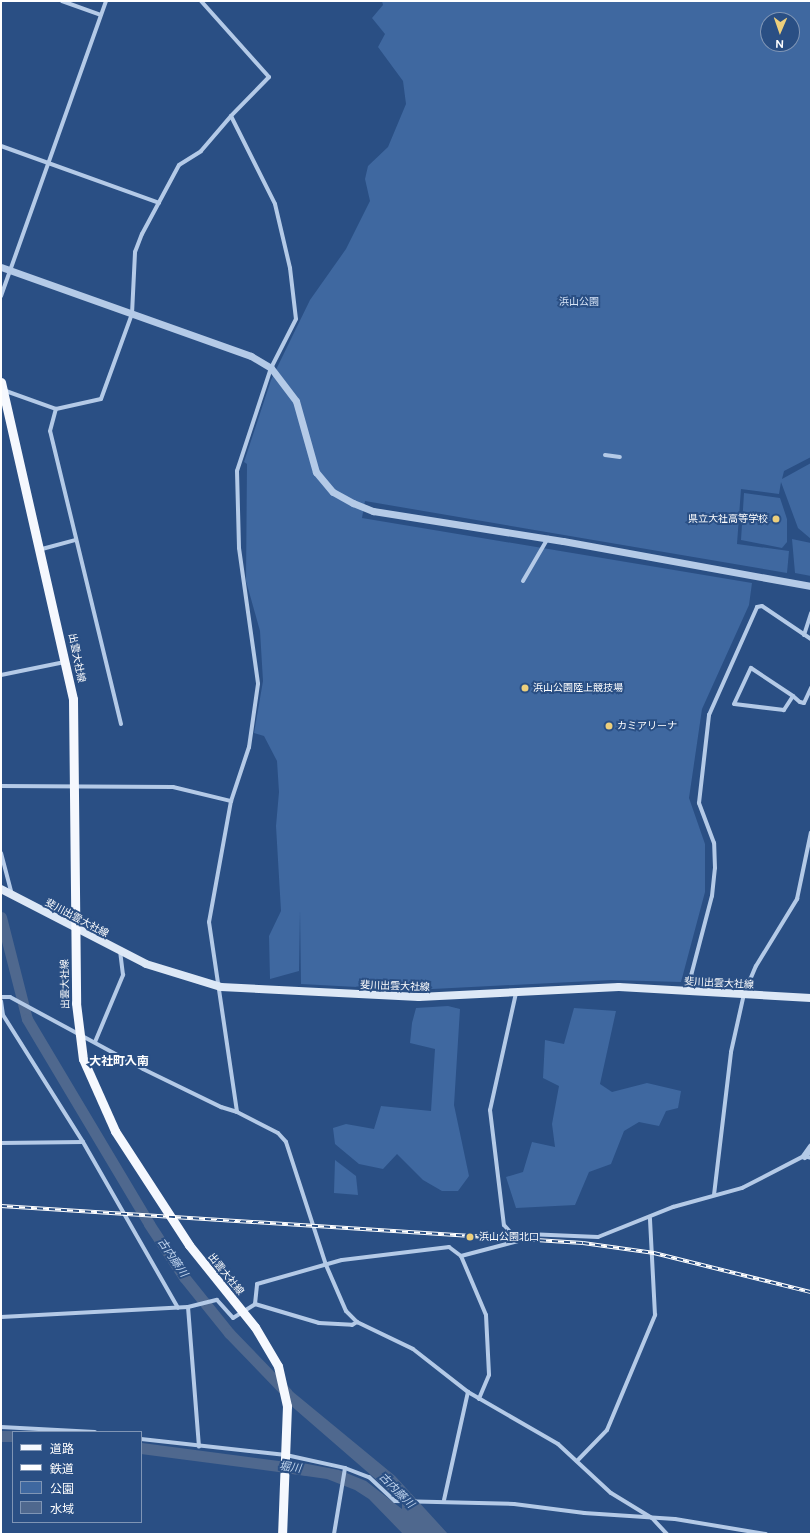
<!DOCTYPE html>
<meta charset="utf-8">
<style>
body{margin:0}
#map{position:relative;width:812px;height:1535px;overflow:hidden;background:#2a4f84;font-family:Figtree,"Noto Sans JP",sans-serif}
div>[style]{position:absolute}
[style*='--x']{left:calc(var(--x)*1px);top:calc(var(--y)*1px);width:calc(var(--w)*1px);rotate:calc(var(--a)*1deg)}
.green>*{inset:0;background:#3f68a0}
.water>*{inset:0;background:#4f688e}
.river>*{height:11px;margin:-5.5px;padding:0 5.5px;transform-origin:5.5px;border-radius:5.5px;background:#4f688e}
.minor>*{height:4px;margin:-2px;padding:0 2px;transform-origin:2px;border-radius:2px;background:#b4cae7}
.tertiary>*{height:7px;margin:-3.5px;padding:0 3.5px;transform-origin:3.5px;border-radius:3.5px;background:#b4cae7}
.secondary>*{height:8px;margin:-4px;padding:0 4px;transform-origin:4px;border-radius:4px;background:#dde8f6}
.primary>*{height:9px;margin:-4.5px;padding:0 4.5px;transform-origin:4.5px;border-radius:4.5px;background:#f5f8fe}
.rail>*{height:3.5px;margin-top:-1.75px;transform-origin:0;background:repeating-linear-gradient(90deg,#2a4f84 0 6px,#fff 0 12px);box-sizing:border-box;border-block:1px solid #fff}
.dots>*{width:11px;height:11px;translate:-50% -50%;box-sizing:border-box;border:2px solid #2a4f84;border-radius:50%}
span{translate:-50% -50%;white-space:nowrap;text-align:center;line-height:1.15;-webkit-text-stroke:4px #2a4f84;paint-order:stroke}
.park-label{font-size:10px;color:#d7e4f6}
.poi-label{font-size:10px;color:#fff}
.right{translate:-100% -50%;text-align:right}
.left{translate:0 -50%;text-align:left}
.street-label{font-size:10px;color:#fff}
.water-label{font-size:11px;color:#c0d4ee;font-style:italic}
.quarter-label{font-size:12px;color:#fff;font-weight:700}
.frame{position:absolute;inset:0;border:2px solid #fff;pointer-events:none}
.legend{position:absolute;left:12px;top:1431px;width:130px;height:92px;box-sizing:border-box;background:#2a4f84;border:1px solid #7f95b5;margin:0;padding:5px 7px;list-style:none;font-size:12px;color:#fff}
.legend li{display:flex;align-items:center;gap:8px;height:20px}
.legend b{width:20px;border:1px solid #7f95b5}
.north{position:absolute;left:760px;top:12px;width:40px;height:40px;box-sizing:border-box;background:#2a4f84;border:1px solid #7f95b5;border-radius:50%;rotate:182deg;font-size:11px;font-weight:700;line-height:16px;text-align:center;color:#fff}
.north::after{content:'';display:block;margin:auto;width:14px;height:18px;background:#edcf7c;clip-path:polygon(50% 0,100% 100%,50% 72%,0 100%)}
</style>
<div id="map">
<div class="green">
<i style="clip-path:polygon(evenodd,382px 1px,811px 1px,811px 457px,784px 471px,782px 479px,811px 463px,811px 539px,798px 528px,781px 482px,779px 494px,741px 489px,737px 544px,789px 551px,787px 573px,365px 501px,362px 518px,752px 583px,749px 605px,702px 709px,689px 798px,705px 844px,705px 892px,681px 982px,611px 980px,413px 990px,301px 984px,300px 910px,299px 971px,270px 979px,269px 936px,281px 911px,276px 826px,279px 792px,277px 761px,264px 736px,254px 733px,263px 681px,260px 631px,246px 581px,247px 464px,244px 462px,271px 380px,310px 300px,346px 249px,370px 201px,365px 179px,368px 166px,388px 147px,406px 104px,403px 81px,378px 47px,385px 34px,372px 18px,383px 5px,382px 1px,768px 20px,792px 20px,792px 44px,768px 44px,768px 20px)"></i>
<i style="clip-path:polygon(744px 493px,780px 498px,787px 519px,787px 542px,782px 548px,741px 540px)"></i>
<i style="clip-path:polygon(792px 539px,811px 543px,811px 576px,795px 573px)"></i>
<i style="clip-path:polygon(448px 1006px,460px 1009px,454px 1105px,469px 1176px,458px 1191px,442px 1191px,423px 1180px,397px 1154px,383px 1169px,359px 1164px,335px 1144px,333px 1128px,346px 1124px,374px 1129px,381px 1106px,431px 1111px,435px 1049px,410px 1043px,412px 1023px,416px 1008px)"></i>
<i style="clip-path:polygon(574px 1008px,616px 1011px,600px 1084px,612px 1092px,647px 1083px,681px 1091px,678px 1108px,666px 1111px,659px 1126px,639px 1122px,624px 1131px,611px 1164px,589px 1172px,575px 1205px,516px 1208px,506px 1177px,523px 1172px,532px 1142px,555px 1147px,552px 1124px,559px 1086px,543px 1078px,545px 1040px,564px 1044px)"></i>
<i style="clip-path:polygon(335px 1160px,356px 1176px,358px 1195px,334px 1193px)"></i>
</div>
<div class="water">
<i style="clip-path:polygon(287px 1387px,395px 1476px,448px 1534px,403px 1534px,369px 1499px,355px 1490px,327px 1479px,292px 1474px,292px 1467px,297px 1462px,339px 1470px,366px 1481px,402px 1509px,402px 1502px,289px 1404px)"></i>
</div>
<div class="river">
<i style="--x:1;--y:917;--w:105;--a:75.7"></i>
<i style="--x:27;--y:1019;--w:239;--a:59.2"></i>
<i style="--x:149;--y:1224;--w:64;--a:56.6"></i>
<i style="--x:184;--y:1277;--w:72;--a:51.2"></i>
<i style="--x:229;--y:1333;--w:83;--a:46"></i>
<i style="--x:1;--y:1436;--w:12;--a:0"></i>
<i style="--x:141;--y:1448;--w:167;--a:7.5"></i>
</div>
<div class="minor">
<i style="--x:62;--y:1;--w:41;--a:19.7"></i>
<i style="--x:201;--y:1;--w:102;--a:48.2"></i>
<i style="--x:269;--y:77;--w:54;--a:134.3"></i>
<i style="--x:231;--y:116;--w:98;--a:63.4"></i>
<i style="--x:275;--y:204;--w:66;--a:76.8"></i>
<i style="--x:290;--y:268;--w:51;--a:83.3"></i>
<i style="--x:296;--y:319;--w:55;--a:117"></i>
<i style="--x:271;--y:368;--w:108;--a:108.3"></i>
<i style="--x:237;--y:471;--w:77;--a:88.5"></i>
<i style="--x:239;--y:548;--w:137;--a:82"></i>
<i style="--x:258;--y:684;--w:64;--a:98.1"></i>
<i style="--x:249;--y:747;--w:57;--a:108.4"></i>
<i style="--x:231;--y:801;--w:123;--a:100.3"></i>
<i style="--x:209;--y:922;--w:192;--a:81.6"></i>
<i style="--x:237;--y:1112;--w:46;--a:27.1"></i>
<i style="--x:278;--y:1133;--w:12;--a:48"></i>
<i style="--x:286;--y:1142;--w:129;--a:72"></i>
<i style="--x:326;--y:1265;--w:50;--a:66.5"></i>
<i style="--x:346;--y:1311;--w:16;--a:45"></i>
<i style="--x:357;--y:1322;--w:62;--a:25.7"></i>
<i style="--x:413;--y:1349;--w:70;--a:38"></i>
<i style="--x:468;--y:1392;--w:104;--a:30"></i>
<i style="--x:558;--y:1444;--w:72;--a:42.8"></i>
<i style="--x:611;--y:1493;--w:48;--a:31.4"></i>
<i style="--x:652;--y:1518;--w:22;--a:47"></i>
<i style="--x:1;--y:146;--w:168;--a:19.8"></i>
<i style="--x:1;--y:296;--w:313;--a:-70.4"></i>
<i style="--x:3;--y:390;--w:56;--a:19.7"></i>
<i style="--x:605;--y:455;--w:15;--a:8"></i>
<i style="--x:42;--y:549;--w:35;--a:-15"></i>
<i style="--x:523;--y:581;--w:50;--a:-59.8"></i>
<i style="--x:804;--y:635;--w:23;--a:-72"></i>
<i style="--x:1;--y:675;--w:65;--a:-11.5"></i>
<i style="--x:793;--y:696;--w:17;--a:123"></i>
<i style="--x:784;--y:710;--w:50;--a:-173.2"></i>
<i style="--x:734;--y:704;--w:40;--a:-65"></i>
<i style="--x:751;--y:668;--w:50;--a:33.7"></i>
<i style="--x:793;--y:696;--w:9;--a:41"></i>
<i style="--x:800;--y:702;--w:4;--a:14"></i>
<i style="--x:804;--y:703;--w:17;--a:-65"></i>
<i style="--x:121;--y:724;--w:301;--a:-103.6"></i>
<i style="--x:50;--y:431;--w:23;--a:-75"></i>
<i style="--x:56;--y:409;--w:46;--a:-12.5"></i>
<i style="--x:101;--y:399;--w:90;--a:-70"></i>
<i style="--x:132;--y:314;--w:62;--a:-87.2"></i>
<i style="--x:135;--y:252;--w:19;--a:-69"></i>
<i style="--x:142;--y:234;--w:78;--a:-61.8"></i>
<i style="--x:179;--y:165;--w:26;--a:-32"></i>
<i style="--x:201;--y:151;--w:46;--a:-49.4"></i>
<i style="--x:1;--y:786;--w:172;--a:0.3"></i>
<i style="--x:173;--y:787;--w:60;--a:13.6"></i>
<i style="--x:1;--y:853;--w:43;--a:75.3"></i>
<i style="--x:687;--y:991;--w:98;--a:-75.3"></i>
<i style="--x:712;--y:896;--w:28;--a:-84"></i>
<i style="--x:715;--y:868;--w:25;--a:-92"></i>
<i style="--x:714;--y:843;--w:43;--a:-110.6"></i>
<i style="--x:699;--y:803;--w:89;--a:-83.5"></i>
<i style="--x:709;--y:715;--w:118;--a:-66"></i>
<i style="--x:757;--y:607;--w:5;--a:-11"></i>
<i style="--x:762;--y:606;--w:59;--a:34"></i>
<i style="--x:516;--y:993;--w:120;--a:102.5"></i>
<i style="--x:490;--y:1110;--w:116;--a:83.1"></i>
<i style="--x:504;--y:1225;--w:9;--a:49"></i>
<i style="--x:510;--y:1232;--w:17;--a:7"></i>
<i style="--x:1;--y:997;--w:9;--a:0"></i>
<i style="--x:10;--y:997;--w:151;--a:28.4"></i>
<i style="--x:143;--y:1069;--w:87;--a:26"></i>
<i style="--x:221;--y:1107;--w:17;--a:17"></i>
<i style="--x:1;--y:1001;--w:14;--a:82"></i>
<i style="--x:3;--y:1015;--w:150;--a:57.8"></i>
<i style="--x:83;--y:1142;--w:191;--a:60.2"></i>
<i style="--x:95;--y:1042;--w:73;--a:-67.3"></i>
<i style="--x:123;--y:975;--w:24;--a:-97"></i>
<i style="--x:1;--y:1143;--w:82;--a:-0.7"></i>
<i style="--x:714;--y:1195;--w:144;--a:-83.2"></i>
<i style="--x:731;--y:1052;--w:59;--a:-77.4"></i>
<i style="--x:744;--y:994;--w:30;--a:-67"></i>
<i style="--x:756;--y:966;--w:79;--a:-58.5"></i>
<i style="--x:797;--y:899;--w:68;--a:-78.2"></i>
<i style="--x:461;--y:1256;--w:64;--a:67"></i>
<i style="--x:486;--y:1315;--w:60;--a:87.1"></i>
<i style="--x:489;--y:1375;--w:26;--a:113"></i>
<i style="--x:255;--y:1304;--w:20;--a:-84"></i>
<i style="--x:257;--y:1284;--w:88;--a:-15.8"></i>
<i style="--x:342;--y:1260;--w:108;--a:-6.9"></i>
<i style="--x:449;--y:1247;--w:15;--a:37"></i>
<i style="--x:461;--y:1256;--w:59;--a:-14.7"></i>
<i style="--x:518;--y:1241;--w:11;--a:-38"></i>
<i style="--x:527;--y:1234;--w:71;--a:2.4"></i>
<i style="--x:598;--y:1237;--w:81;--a:-21.8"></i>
<i style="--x:673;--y:1207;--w:72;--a:-15.4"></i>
<i style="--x:742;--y:1188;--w:70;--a:-27.3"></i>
<i style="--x:804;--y:1156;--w:7;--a:16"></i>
<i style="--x:188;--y:1307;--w:140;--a:85.5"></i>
<i style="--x:1;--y:1317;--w:187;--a:-3.1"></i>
<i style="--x:188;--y:1307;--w:30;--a:-14"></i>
<i style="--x:217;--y:1300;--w:24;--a:48"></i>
<i style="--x:233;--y:1318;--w:26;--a:-32"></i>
<i style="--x:255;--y:1304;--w:67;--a:16.5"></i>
<i style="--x:319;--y:1323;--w:33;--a:3"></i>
<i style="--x:352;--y:1325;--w:6;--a:-31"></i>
<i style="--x:1;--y:1427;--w:94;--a:3"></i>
<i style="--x:141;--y:1439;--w:146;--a:6.3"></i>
<i style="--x:286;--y:1455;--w:60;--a:12.4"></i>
<i style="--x:345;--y:1468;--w:26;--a:21"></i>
<i style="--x:369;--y:1477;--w:35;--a:43"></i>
<i style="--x:395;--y:1501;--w:119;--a:1.4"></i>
<i style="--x:514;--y:1504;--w:71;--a:7.3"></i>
<i style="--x:584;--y:1513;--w:91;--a:3.8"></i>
<i style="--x:675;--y:1519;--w:92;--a:9.4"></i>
<i style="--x:577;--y:1461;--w:43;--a:-45.9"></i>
<i style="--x:607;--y:1430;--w:125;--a:-67.3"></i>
<i style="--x:655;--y:1315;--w:97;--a:-93"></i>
<i style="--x:444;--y:1500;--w:111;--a:-77.5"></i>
<i style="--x:334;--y:1534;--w:67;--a:-80.5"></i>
</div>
<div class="tertiary">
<i style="--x:1;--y:267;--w:265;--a:19.6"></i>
<i style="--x:251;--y:356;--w:23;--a:31"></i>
<i style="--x:271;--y:368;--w:41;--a:52.9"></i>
<i style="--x:296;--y:401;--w:74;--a:74.3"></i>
<i style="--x:316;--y:472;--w:26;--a:50"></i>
<i style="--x:333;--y:492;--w:23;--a:29"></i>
<i style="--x:353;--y:503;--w:22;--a:22"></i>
<i style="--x:373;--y:511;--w:192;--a:9"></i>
<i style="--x:563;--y:541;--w:252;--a:10.3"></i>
<i style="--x:804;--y:1156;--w:12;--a:-55"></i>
</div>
<div class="secondary">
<i style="--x:1;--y:889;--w:163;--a:27.3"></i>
<i style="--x:146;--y:964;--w:78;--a:17"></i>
<i style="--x:221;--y:987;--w:198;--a:2.9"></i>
<i style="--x:419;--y:997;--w:200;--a:-2.9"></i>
<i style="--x:619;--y:987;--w:192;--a:3.3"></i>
</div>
<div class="primary">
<i style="--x:1;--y:382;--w:325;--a:77.2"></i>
<i style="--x:73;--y:699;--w:304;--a:89.4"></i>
<i style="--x:76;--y:1003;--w:56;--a:82.9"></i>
<i style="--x:83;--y:1059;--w:79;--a:66"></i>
<i style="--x:115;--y:1131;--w:136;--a:57"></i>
<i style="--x:189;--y:1245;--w:105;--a:51.2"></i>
<i style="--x:255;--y:1327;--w:45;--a:59.5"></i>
<i style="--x:278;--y:1366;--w:41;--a:77.3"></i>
<i style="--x:287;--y:1406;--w:128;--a:92.2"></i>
</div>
<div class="rail">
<i style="--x:1;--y:1206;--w:583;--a:3.64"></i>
<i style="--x:583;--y:1243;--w:72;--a:8"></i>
<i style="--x:654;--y:1253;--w:162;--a:14"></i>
</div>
<div class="dots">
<i style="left:776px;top:519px;background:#edcf7c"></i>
<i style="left:525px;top:688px;background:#edcf7c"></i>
<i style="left:609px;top:726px;background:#edcf7c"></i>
<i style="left:470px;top:1237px;background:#edcf7c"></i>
</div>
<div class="park-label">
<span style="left:579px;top:302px">浜山公園</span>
</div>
<div class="poi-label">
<span class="right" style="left:768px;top:519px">県立大社高等学校</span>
<span class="left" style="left:533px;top:688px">浜山公園陸上競技場</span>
<span class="left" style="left:617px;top:726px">カミアリーナ</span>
<span class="left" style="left:479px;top:1237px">浜山公園北口</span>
</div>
<div class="street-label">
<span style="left:77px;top:658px;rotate:79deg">出雲大社線</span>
<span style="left:77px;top:918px;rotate:28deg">斐川出雲大社線</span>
<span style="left:719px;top:983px;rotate:3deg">斐川出雲大社線</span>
<span style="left:65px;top:984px;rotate:-91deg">出雲大社線</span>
<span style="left:395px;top:986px;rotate:2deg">斐川出雲大社線</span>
<span style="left:226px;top:1274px;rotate:51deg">出雲大社線</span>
</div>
<div class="water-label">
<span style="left:172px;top:1258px;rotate:56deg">古内藤川</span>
<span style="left:290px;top:1468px;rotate:7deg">堀川</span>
<span style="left:396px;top:1491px;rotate:45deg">古内藤川</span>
</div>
<div class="quarter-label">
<span style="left:119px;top:1062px">大社町入南</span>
</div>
<div class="frame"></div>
<ul class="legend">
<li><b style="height:5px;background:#f5f8fe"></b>道路</li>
<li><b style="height:5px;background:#fff"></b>鉄道</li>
<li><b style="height:11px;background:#3f68a0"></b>公園</li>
<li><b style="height:11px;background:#4f688e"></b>水域</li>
</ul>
<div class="north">N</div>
</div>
